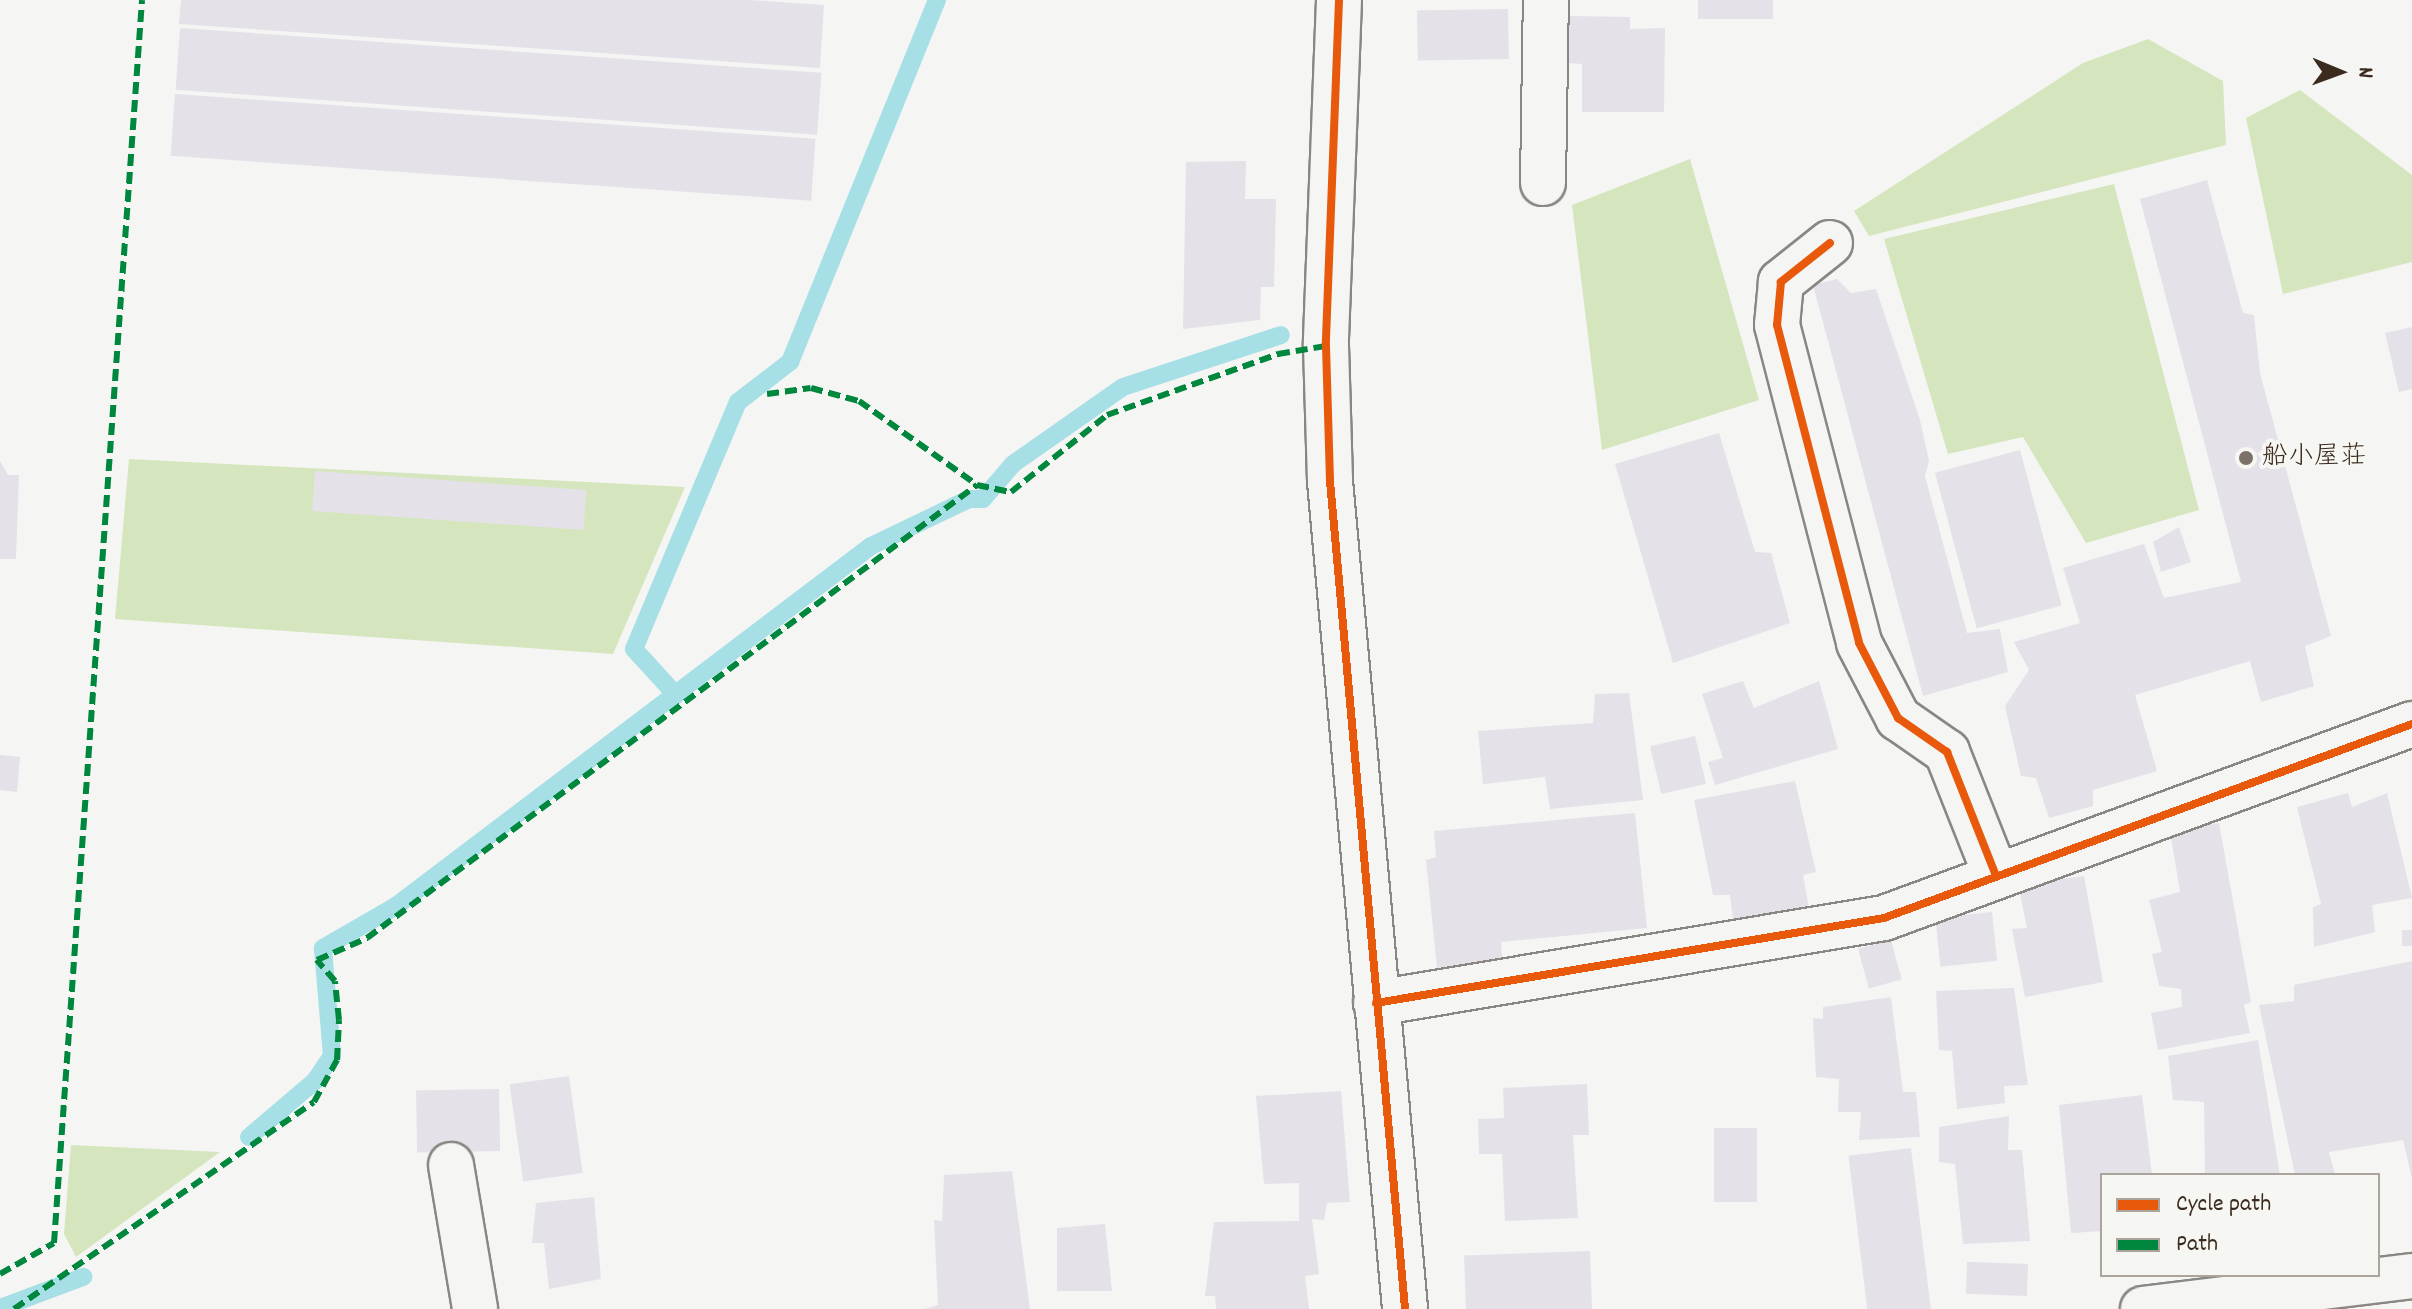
<!DOCTYPE html>
<meta charset="utf-8">
<style>
body{margin:0}
#map{position:relative;width:2412px;height:1309px;overflow:hidden;background:#f5f5f3;font-family:Dekko,"Klee One",sans-serif}
div>[style]{position:absolute}
[style*='--x']{left:calc(var(--x)*1px);top:calc(var(--y)*1px);width:calc(var(--w)*1px);rotate:calc(var(--a)*1deg)}
.green>*{inset:0;background:#d5e6be}
.stream>*{height:18px;margin:-9px;padding:0 9px;transform-origin:9px;border-radius:9px;background:#a7dfe6}
.building>*{inset:0;background:#e5e1e9;transform-origin:0 0}
.roads{filter:drop-shadow(2px 0 #8a8683) drop-shadow(-2px 0 #8a8683) drop-shadow(0 2px #8a8683) drop-shadow(0 -2px #8a8683)}
.minor>*{height:44px;margin:-22px;padding:0 22px;transform-origin:22px;border-radius:22px;background:#f5f5f3}
.tertiary>*{height:44px;margin:-22px;padding:0 22px;transform-origin:22px;border-radius:22px;background:#f5f5f3}
.quiet>*{height:6px;margin-top:-3px;transform-origin:0;background:repeating-linear-gradient(90deg,#00873e 0 12px,transparent 0 18px)}
.cycleway>*{height:8px;margin:-4px;padding:0 4px;transform-origin:4px;border-radius:4px;background:#e8590c}
.dots>*{width:22px;height:22px;translate:-50% -50%;box-sizing:border-box;border:4px solid #f6f6f2;border-radius:50%}
span{translate:-50% -50%;white-space:nowrap;text-align:center;line-height:1.15;-webkit-text-stroke:8px #f6f6f2;paint-order:stroke}
.poi-label{font-size:26px;color:#3b2a1e}
.left{translate:0 -50%;text-align:left}
.legend{position:absolute;left:2100px;top:1173px;width:280px;height:104px;box-sizing:border-box;background:#f6f6f2;border:2px solid #aba49d;margin:0;padding:10px 14px;list-style:none;font-size:24px;color:#3b2a1e}
.legend li{display:flex;align-items:center;gap:16px;height:40px}
.legend b{width:40px;border:2px solid #aba49d}
.north{position:absolute;left:2300px;top:32px;width:80px;height:80px;-webkit-text-stroke:6px #f6f6f2;paint-order:stroke;rotate:91deg;font-size:22px;font-weight:700;line-height:32px;text-align:center;color:#3b2a1e}
.north::after{content:'';display:block;margin:auto;width:28px;height:36px;background:#3b2a1e;clip-path:polygon(50% 0,100% 100%,50% 72%,0 100%)}
</style>
<div id="map">
<div class="green">
<i style="clip-path:polygon(2148px 39px,2223px 81px,2226px 145px,1869px 236px,1854px 211px,2083px 63px)"></i>
<i style="clip-path:polygon(2300px 90px,2412px 175px,2412px 262px,2283px 294px,2246px 118px)"></i>
<i style="clip-path:polygon(1690px 159px,1759px 400px,1602px 450px,1572px 205px)"></i>
<i style="clip-path:polygon(2114px 184px,2199px 510px,2086px 543px,2023px 437px,1948px 454px,1884px 239px)"></i>
<i style="clip-path:polygon(129px 459px,685px 487px,613px 654px,115px 619px)"></i>
<i style="clip-path:polygon(71px 1145px,220px 1152px,76px 1257px,64px 1234px)"></i>
</div>
<div class="stream">
<i style="--x:676;--y:695;--w:62;--a:-132.4"></i>
<i style="--x:634;--y:649;--w:268;--a:-67.2"></i>
<i style="--x:738;--y:402;--w:66;--a:-37.6"></i>
<i style="--x:790;--y:362;--w:391;--a:-67.9"></i>
<i style="--x:249;--y:1137;--w:87;--a:-40.3"></i>
<i style="--x:315;--y:1081;--w:30;--a:-56"></i>
<i style="--x:332;--y:1056;--w:108;--a:-94.8"></i>
<i style="--x:323;--y:948;--w:84;--a:-29.9"></i>
<i style="--x:396;--y:906;--w:596;--a:-37.16"></i>
<i style="--x:871;--y:546;--w:109;--a:-25.6"></i>
<i style="--x:969;--y:499;--w:14;--a:0"></i>
<i style="--x:983;--y:499;--w:46;--a:-49.4"></i>
<i style="--x:1013;--y:464;--w:134;--a:-35"></i>
<i style="--x:1123;--y:387;--w:166;--a:-18.2"></i>
<i style="--x:0;--y:1308;--w:89;--a:-20.5"></i>
</div>
<div class="building">
<i style="clip-path:polygon(181px 0,750px 0,824px 5px,820px 68px,179px 24px)"></i>
<i style="left:1698px;top:0;width:75px;height:19px"></i>
<i style="left:1508px;top:9px;width:50px;height:91px;rotate:89deg"></i>
<i style="clip-path:polygon(1569px 16px,1630px 17px,1630px 29px,1665px 28px,1664px 112px,1582px 112px,1582px 64px,1569px 63px)"></i>
<i style="left:180px;top:28px;width:643px;height:62px;rotate:4deg"></i>
<i style="left:175px;top:94px;width:642px;height:62px;rotate:4deg"></i>
<i style="clip-path:polygon(1246px 161px,1245px 199px,1276px 199px,1274px 287px,1261px 287px,1260px 320px,1183px 329px,1186px 162px)"></i>
<i style="clip-path:polygon(2207px 180px,2243px 313px,2254px 315px,2260px 373px,2331px 636px,2305px 646px,2314px 686px,2261px 702px,2250px 661px,2135px 695px,2157px 771px,2093px 790px,2093px 806px,2049px 818px,2036px 778px,2021px 776px,2005px 706px,2029px 670px,2014px 642px,2080px 623px,2063px 568px,2144px 544px,2164px 598px,2241px 582px,2140px 199px)"></i>
<i style="clip-path:polygon(1837px 279px,1851px 293px,1876px 289px,1920px 420px,1929px 461px,1925px 476px,1967px 633px,2000px 629px,2008px 672px,1923px 696px,1813px 285px)"></i>
<i style="clip-path:polygon(2412px 327px,2412px 389px,2399px 392px,2385px 333px)"></i>
<i style="clip-path:polygon(1719px 433px,1755px 552px,1771px 553px,1790px 623px,1673px 663px,1615px 464px)"></i>
<i style="left:2020px;top:450px;width:161px;height:88px;rotate:75deg"></i>
<i style="clip-path:polygon(0 461px,8px 475px,19px 475px,16px 559px,0 559px)"></i>
<i style="left:315px;top:471px;width:272px;height:40px;rotate:4deg"></i>
<i style="clip-path:polygon(2179px 527px,2191px 562px,2161px 572px,2153px 542px)"></i>
<i style="clip-path:polygon(1743px 681px,1754px 708px,1819px 681px,1838px 749px,1715px 785px,1708px 762px,1723px 758px,1702px 694px)"></i>
<i style="clip-path:polygon(1629px 693px,1643px 800px,1550px 809px,1545px 777px,1483px 784px,1478px 731px,1593px 723px,1595px 694px)"></i>
<i style="left:1695px;top:736px;width:49px;height:46px;rotate:77deg"></i>
<i style="clip-path:polygon(0 755px,20px 757px,17px 792px,0 790px)"></i>
<i style="clip-path:polygon(1795px 781px,1816px 872px,1803px 875px,1810px 915px,1734px 928px,1730px 895px,1713px 895px,1694px 800px)"></i>
<i style="clip-path:polygon(2348px 793px,2352px 807px,2387px 793px,2412px 898px,2372px 905px,2375px 932px,2314px 947px,2313px 907px,2321px 904px,2297px 807px)"></i>
<i style="clip-path:polygon(1635px 813px,1647px 928px,1501px 942px,1502px 958px,1437px 968px,1426px 860px,1436px 857px,1434px 831px)"></i>
<i style="clip-path:polygon(2219px 823px,2251px 1002px,2244px 1005px,2250px 1033px,2158px 1050px,2151px 1013px,2182px 1007px,2181px 989px,2159px 986px,2152px 954px,2162px 952px,2149px 900px,2180px 892px,2170px 831px)"></i>
<i style="clip-path:polygon(2084px 876px,2103px 982px,2025px 997px,2012px 929px,2027px 928px,2018px 885px)"></i>
<i style="left:1992px;top:912px;width:49px;height:57px;rotate:84deg"></i>
<i style="left:2402px;top:930px;width:10px;height:16px"></i>
<i style="left:1891px;top:940px;width:41px;height:34px;rotate:75deg"></i>
<i style="clip-path:polygon(2412px 961px,2412px 1179px,2403px 1140px,2329px 1152px,2335px 1175px,2295px 1175px,2259px 1005px,2294px 1001px,2294px 985px)"></i>
<i style="clip-path:polygon(2014px 988px,2028px 1085px,2004px 1086px,2005px 1103px,1957px 1109px,1952px 1051px,1939px 1050px,1936px 991px)"></i>
<i style="clip-path:polygon(1891px 997px,1903px 1092px,1916px 1092px,1920px 1137px,1859px 1140px,1861px 1112px,1838px 1112px,1839px 1079px,1816px 1077px,1813px 1018px,1823px 1019px,1823px 1007px)"></i>
<i style="clip-path:polygon(2258px 1040px,2280px 1175px,2205px 1175px,2204px 1102px,2173px 1100px,2168px 1056px)"></i>
<i style="left:569px;top:1076px;width:98px;height:60px;rotate:82deg"></i>
<i style="clip-path:polygon(1587px 1084px,1589px 1135px,1573px 1135px,1578px 1218px,1505px 1221px,1502px 1154px,1479px 1154px,1478px 1119px,1504px 1118px,1503px 1088px)"></i>
<i style="left:499px;top:1089px;width:62px;height:83px;rotate:89deg"></i>
<i style="clip-path:polygon(1341px 1091px,1350px 1202px,1327px 1203px,1324px 1220px,1312px 1219px,1319px 1274px,1305px 1276px,1309px 1309px,1216px 1309px,1215px 1296px,1205px 1296px,1214px 1222px,1299px 1221px,1299px 1183px,1264px 1184px,1256px 1096px)"></i>
<i style="clip-path:polygon(2142px 1095px,2152px 1175px,2102px 1175px,2102px 1231px,2071px 1233px,2059px 1105px)"></i>
<i style="clip-path:polygon(2009px 1116px,2008px 1150px,2022px 1150px,2030px 1241px,1963px 1244px,1955px 1164px,1939px 1162px,1939px 1127px)"></i>
<i style="left:1714px;top:1128px;width:43px;height:74px"></i>
<i style="left:1911px;top:1148px;width:162px;height:63px;rotate:83deg"></i>
<i style="clip-path:polygon(1012px 1171px,1030px 1309px,924px 1309px,938px 1305px,934px 1220px,942px 1221px,944px 1175px)"></i>
<i style="clip-path:polygon(594px 1197px,601px 1279px,549px 1289px,544px 1243px,532px 1243px,536px 1203px)"></i>
<i style="clip-path:polygon(1105px 1224px,1112px 1291px,1057px 1291px,1057px 1228px)"></i>
<i style="left:1590px;top:1251px;width:58px;height:126px;rotate:88deg"></i>
<i style="left:2028px;top:1264px;width:32px;height:61px;rotate:92deg"></i>
</div>
<div class="roads">
<div class="minor">
<i style="--x:1543;--y:183;--w:183;--a:-89.1"></i>
<i style="--x:1830;--y:243;--w:63;--a:141.5"></i>
<i style="--x:1781;--y:282;--w:43;--a:95.3"></i>
<i style="--x:1777;--y:325;--w:328;--a:75.5"></i>
<i style="--x:1859;--y:643;--w:85;--a:62.5"></i>
<i style="--x:1898;--y:718;--w:60;--a:34.8"></i>
<i style="--x:1947;--y:752;--w:133;--a:68.4"></i>
<i style="--x:1376;--y:1003;--w:515;--a:-9.5"></i>
<i style="--x:1884;--y:918;--w:563;--a:-20.17"></i>
<i style="--x:451;--y:1165;--w:146;--a:80.5"></i>
<i style="--x:2143;--y:1309;--w:271;--a:-7"></i>
</div>
<div class="tertiary">
<i style="--x:1339;--y:0;--w:346;--a:92.2"></i>
<i style="--x:1326;--y:346;--w:135;--a:88.3"></i>
<i style="--x:1330;--y:481;--w:831;--a:84.82"></i>
</div>
</div>
<div class="quiet">
<i style="--x:767;--y:394;--w:44;--a:-7.8"></i>
<i style="--x:811;--y:388;--w:50;--a:15.2"></i>
<i style="--x:859;--y:401;--w:145;--a:35.4"></i>
<i style="--x:977;--y:485;--w:35;--a:12"></i>
<i style="--x:1011;--y:492;--w:123;--a:-38.7"></i>
<i style="--x:1107;--y:415;--w:182;--a:-19.6"></i>
<i style="--x:1278;--y:354;--w:49;--a:-9.5"></i>
<i style="--x:0;--y:1274;--w:62;--a:-29.9"></i>
<i style="--x:54;--y:1243;--w:1246;--a:-85.95"></i>
<i style="--x:14;--y:1309;--w:364;--a:-34.6"></i>
<i style="--x:314;--y:1102;--w:48;--a:-61.3"></i>
<i style="--x:337;--y:1060;--w:40;--a:-87.1"></i>
<i style="--x:339;--y:1020;--w:39;--a:-96"></i>
<i style="--x:335;--y:981;--w:28;--a:-131"></i>
<i style="--x:317;--y:960;--w:55;--a:-23.7"></i>
<i style="--x:367;--y:938;--w:760;--a:-36.6"></i>
</div>
<div class="cycleway">
<i style="--x:1339;--y:0;--w:346;--a:92.2"></i>
<i style="--x:1326;--y:346;--w:135;--a:88.3"></i>
<i style="--x:1330;--y:481;--w:831;--a:84.82"></i>
<i style="--x:1830;--y:243;--w:63;--a:141.5"></i>
<i style="--x:1781;--y:282;--w:43;--a:95.3"></i>
<i style="--x:1777;--y:325;--w:328;--a:75.5"></i>
<i style="--x:1859;--y:643;--w:85;--a:62.5"></i>
<i style="--x:1898;--y:718;--w:60;--a:34.8"></i>
<i style="--x:1947;--y:752;--w:133;--a:68.4"></i>
<i style="--x:1376;--y:1003;--w:515;--a:-9.5"></i>
<i style="--x:1884;--y:918;--w:563;--a:-20.17"></i>
</div>
<div class="dots">
<i style="left:2246px;top:458px;background:#7c7169"></i>
</div>
<div class="poi-label">
<span class="left" style="left:2262px;top:458px">船小屋荘</span>
</div>
<ul class="legend">
<li><b style="height:10px;background:#e8590c"></b>Cycle path</li>
<li><b style="height:10px;background:#00873e"></b>Path</li>
</ul>
<div class="north">N</div>
</div>
